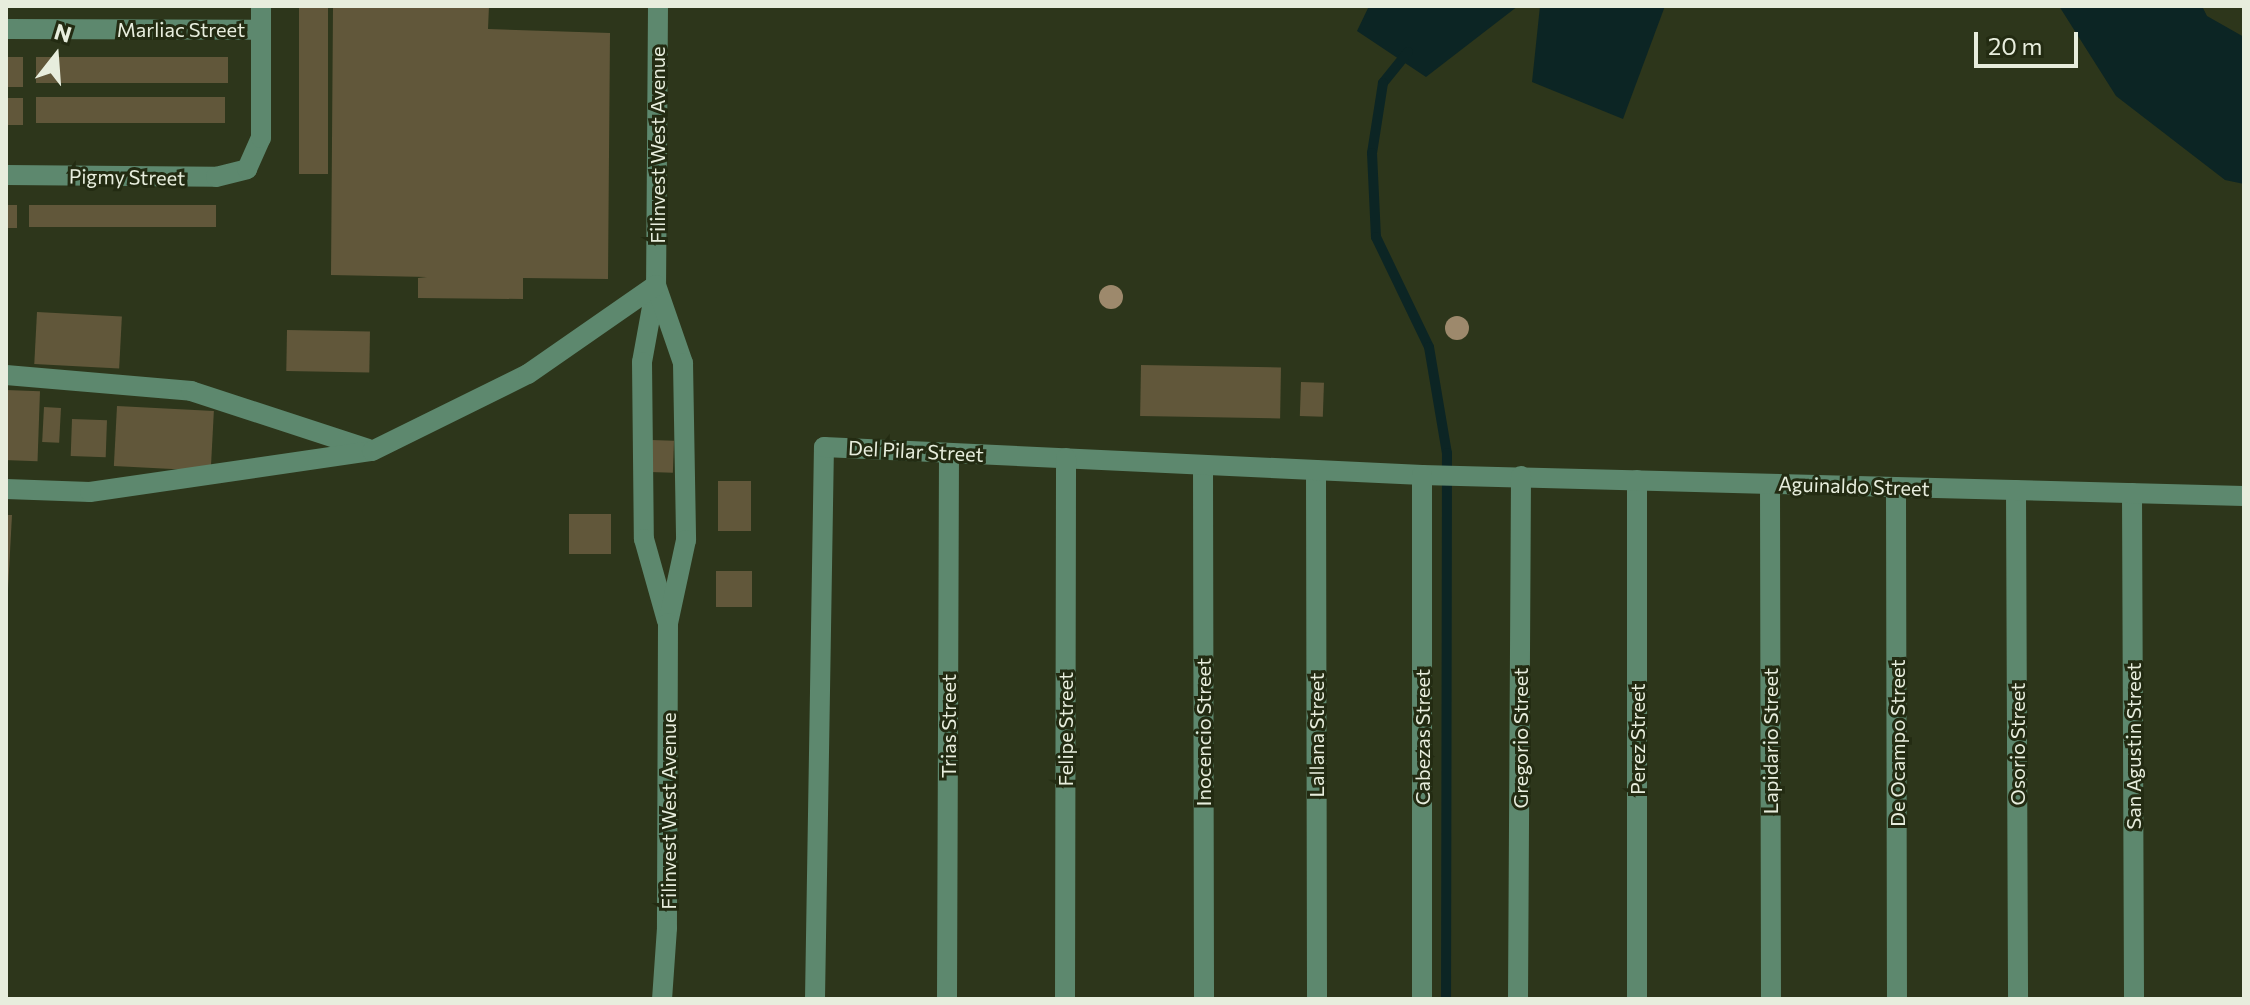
<!DOCTYPE html>
<style>
body{margin:0}
#map{position:relative;width:2250px;height:1005px;overflow:hidden;background:#2d361b;font-family:Commissioner,sans-serif}
div>[style]{position:absolute}
[style*='--x']{left:calc(var(--x)*1px);top:calc(var(--y)*1px);width:calc(var(--w)*1px);rotate:calc(var(--a)*1deg)}
.water>*{inset:0;background:#0c2524}
.stream>*{height:10px;margin:-5px;padding:0 5px;transform-origin:5px;border-radius:5px;background:#0c2524}
.building>*{inset:0;background:#61573a;transform-origin:0 0}
.minor>*{height:20px;margin:-10px;padding:0 10px;transform-origin:10px;border-radius:10px;background:#5d886e}
.trees>*{width:24px;height:24px;margin:-12px;border-radius:50%;background:#9d896c}
span{translate:-50% -50%;white-space:nowrap;text-align:center;line-height:1.15;-webkit-text-stroke:6px #232b12;paint-order:stroke}
.street-label{font-size:20px;color:#e7eddd}
.frame{position:absolute;inset:0;border:8px solid #e7eddd;pointer-events:none}
.north{position:absolute;left:16px;top:16px;width:80px;height:80px;-webkit-text-stroke:6px #232b12;paint-order:stroke;rotate:17deg;font-size:22px;font-weight:700;line-height:32px;text-align:center;color:#e7eddd}
.north::after{content:'';display:block;margin:auto;width:28px;height:36px;background:#e7eddd;clip-path:polygon(50% 0,100% 100%,50% 72%,0 100%)}
.scale{position:absolute;left:1974px;top:32px;width:104px;height:36px;box-sizing:border-box;border:4px solid #e7eddd;border-top:0;padding-left:10px;font-size:24px;line-height:28px;white-space:nowrap;color:#e7eddd;-webkit-text-stroke:6px #232b12;paint-order:stroke}
</style>
<div id="map">
<div class="water">
<i style="clip-path:polygon(1369px 6px,1518px 6px,1426px 77px,1357px 31px)"></i>
<i style="clip-path:polygon(1540px 6px,1665px 6px,1623px 119px,1532px 82px)"></i>
<i style="clip-path:polygon(2059px 6px,2202px 6px,2207px 16px,2244px 37px,2244px 184px,2225px 180px,2116px 96px)"></i>
</div>
<div class="stream">
<i style="--x:1408;--y:52;--w:40;--a:129"></i>
<i style="--x:1383;--y:83;--w:71;--a:98.9"></i>
<i style="--x:1372;--y:153;--w:84;--a:87.3"></i>
<i style="--x:1376;--y:237;--w:122;--a:64.3"></i>
<i style="--x:1429;--y:347;--w:108;--a:80.4"></i>
<i style="--x:1447;--y:453;--w:546;--a:90.1"></i>
</div>
<div class="building">
<i style="left:299px;top:6px;width:29px;height:168px"></i>
<i style="clip-path:polygon(333px 6px,489px 6px,488px 29px,610px 33px,608px 279px,523px 278px,523px 299px,418px 298px,418px 278px,427px 277px,331px 275px)"></i>
<i style="left:6px;top:57px;width:17px;height:30px"></i>
<i style="left:36px;top:57px;width:192px;height:26px"></i>
<i style="left:36px;top:97px;width:189px;height:26px"></i>
<i style="left:6px;top:98px;width:17px;height:27px"></i>
<i style="left:6px;top:205px;width:11px;height:23px"></i>
<i style="left:29px;top:205px;width:187px;height:22px"></i>
<i style="left:37px;top:312px;width:85px;height:52px;rotate:3deg"></i>
<i style="left:287px;top:330px;width:83px;height:41px;rotate:1deg"></i>
<i style="left:1141px;top:365px;width:140px;height:51px;rotate:1deg"></i>
<i style="left:1301px;top:382px;width:23px;height:34px;rotate:2deg"></i>
<i style="left:6px;top:390px;width:34px;height:70px;rotate:2deg"></i>
<i style="left:117px;top:406px;width:97px;height:60px;rotate:3deg"></i>
<i style="left:44px;top:407px;width:17px;height:35px;rotate:3deg"></i>
<i style="left:72px;top:419px;width:35px;height:37px;rotate:2deg"></i>
<i style="left:651px;top:440px;width:23px;height:32px;rotate:2deg"></i>
<i style="left:718px;top:481px;width:33px;height:50px"></i>
<i style="left:569px;top:514px;width:42px;height:40px"></i>
<i style="clip-path:polygon(6px 515px,12px 515px,8px 589px,6px 589px)"></i>
<i style="left:716px;top:571px;width:36px;height:36px"></i>
</div>
<div class="minor">
<i style="--x:658;--y:6;--w:279;--a:90.4"></i>
<i style="--x:656;--y:285;--w:78;--a:100.3"></i>
<i style="--x:642;--y:362;--w:177;--a:89.4"></i>
<i style="--x:644;--y:539;--w:85;--a:74.3"></i>
<i style="--x:6;--y:29;--w:255;--a:0.2"></i>
<i style="--x:6;--y:175;--w:210;--a:0.5"></i>
<i style="--x:216;--y:177;--w:32;--a:-14"></i>
<i style="--x:247;--y:169;--w:34;--a:-66"></i>
<i style="--x:261;--y:138;--w:132;--a:-90"></i>
<i style="--x:656;--y:285;--w:83;--a:70.9"></i>
<i style="--x:683;--y:363;--w:177;--a:89"></i>
<i style="--x:686;--y:540;--w:85;--a:102.2"></i>
<i style="--x:668;--y:623;--w:305;--a:90.2"></i>
<i style="--x:667;--y:928;--w:71;--a:94"></i>
<i style="--x:6;--y:375;--w:186;--a:4.9"></i>
<i style="--x:191;--y:391;--w:186;--a:18.1"></i>
<i style="--x:1203;--y:465;--w:534;--a:89.89"></i>
<i style="--x:1316;--y:470;--w:529;--a:89.89"></i>
<i style="--x:1637;--y:480;--w:519;--a:90"></i>
<i style="--x:1770;--y:484;--w:515;--a:89.89"></i>
<i style="--x:1896;--y:487;--w:512;--a:89.89"></i>
<i style="--x:6;--y:489;--w:84;--a:2"></i>
<i style="--x:90;--y:492;--w:285;--a:-8.3"></i>
<i style="--x:372;--y:451;--w:174;--a:-26.3"></i>
<i style="--x:528;--y:374;--w:156;--a:-34.8"></i>
<i style="--x:2016;--y:490;--w:509;--a:89.77"></i>
<i style="--x:2132;--y:493;--w:506;--a:89.77"></i>
<i style="--x:815;--y:999;--w:552;--a:-89.07"></i>
<i style="--x:824;--y:447;--w:599;--a:2.68"></i>
<i style="--x:1422;--y:475;--w:822;--a:1.46"></i>
<i style="--x:947;--y:999;--w:546;--a:-89.79"></i>
<i style="--x:1065;--y:999;--w:541;--a:-89.89"></i>
<i style="--x:1422;--y:999;--w:524;--a:-90"></i>
<i style="--x:1518;--y:999;--w:523;--a:-89.67"></i>
</div>
<div class="trees">
<i style="left:1111px;top:297px"></i>
<i style="left:1457px;top:328px"></i>
</div>
<div class="street-label">
<span style="left:181px;top:29px">Marliac Street</span>
<span style="left:657px;top:145px;rotate:-90deg">Filinvest West Avenue</span>
<span style="left:127px;top:177px;rotate:1deg">Pigmy Street</span>
<span style="left:916px;top:451px;rotate:3deg">Del Pilar Street</span>
<span style="left:1854px;top:486px;rotate:2deg">Aguinaldo Street</span>
<span style="left:948px;top:726px;rotate:-90deg">Trias Street</span>
<span style="left:1065px;top:729px;rotate:-90deg">Felipe Street</span>
<span style="left:1203px;top:732px;rotate:-90deg">Inocencio Street</span>
<span style="left:1316px;top:735px;rotate:-90deg">Lallana Street</span>
<span style="left:1422px;top:737px;rotate:-90deg">Cabezas Street</span>
<span style="left:1520px;top:738px;rotate:-90deg">Gregorio Street</span>
<span style="left:1637px;top:739px;rotate:-90deg">Perez Street</span>
<span style="left:1770px;top:741px;rotate:-90deg">Lapidario Street</span>
<span style="left:1897px;top:743px;rotate:-90deg">De Ocampo Street</span>
<span style="left:2017px;top:744px;rotate:-90deg">Osorio Street</span>
<span style="left:2133px;top:746px;rotate:-90deg">San Agustin Street</span>
<span style="left:668px;top:811px;rotate:-90deg">Filinvest West Avenue</span>
</div>
<div class="frame"></div>
<div class="north">N</div>
<div class="scale">20 m</div>
</div>
